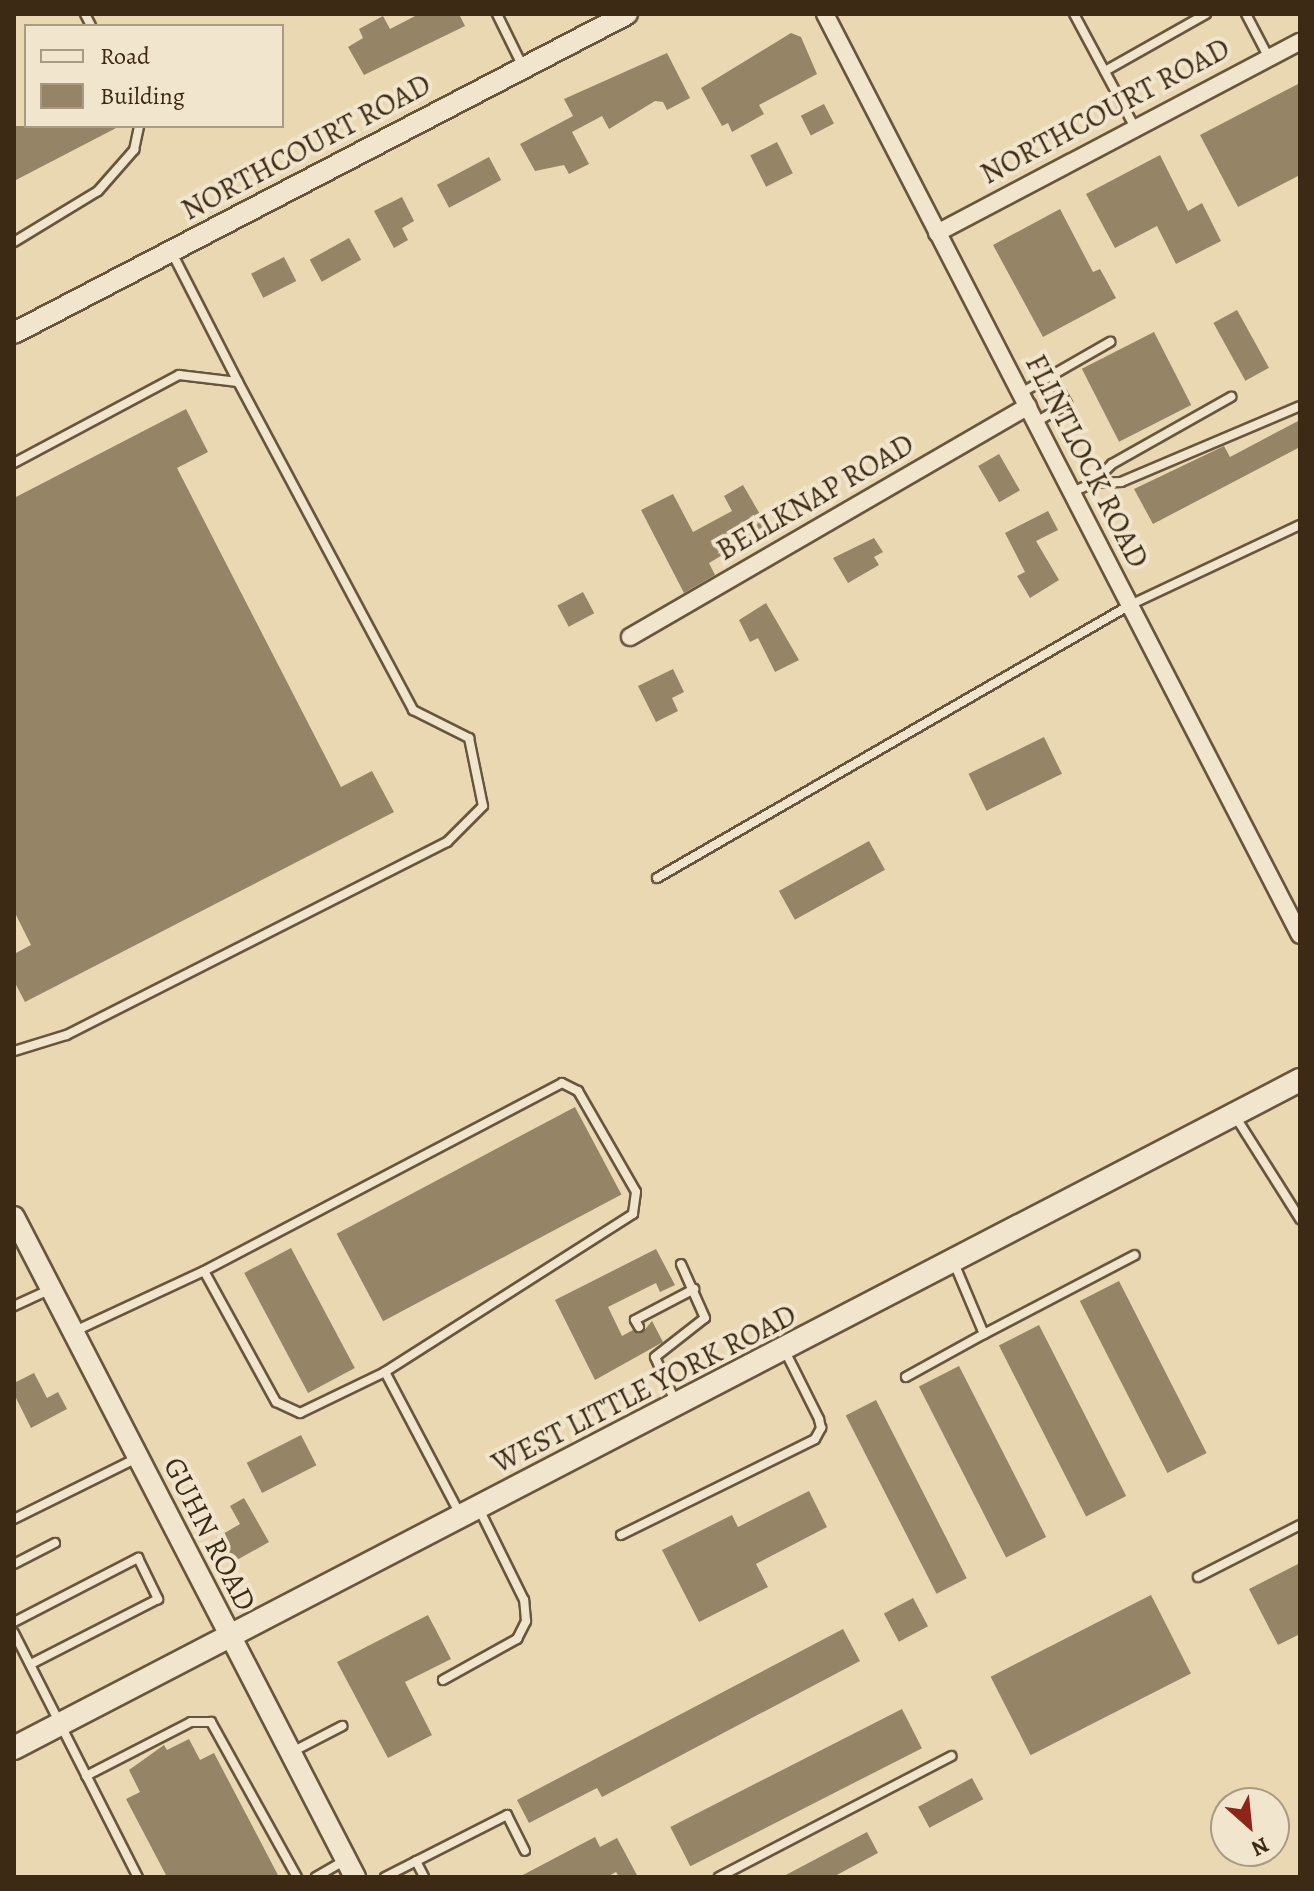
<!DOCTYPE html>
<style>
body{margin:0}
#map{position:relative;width:1314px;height:1891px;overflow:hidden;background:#e9d8b2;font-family:Alegreya,serif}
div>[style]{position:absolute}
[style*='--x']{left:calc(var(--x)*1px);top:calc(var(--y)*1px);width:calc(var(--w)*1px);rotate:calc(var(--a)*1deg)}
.building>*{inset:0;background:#968467;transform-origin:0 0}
.roads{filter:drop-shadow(2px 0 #68563c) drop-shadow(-2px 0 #68563c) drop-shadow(0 2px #68563c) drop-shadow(0 -2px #68563c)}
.service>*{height:8px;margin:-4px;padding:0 4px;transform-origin:4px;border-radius:4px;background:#f1e6cd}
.minor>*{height:16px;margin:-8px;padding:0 8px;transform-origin:8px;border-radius:8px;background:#f1e6cd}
.tertiary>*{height:20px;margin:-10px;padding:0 10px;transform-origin:10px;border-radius:10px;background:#f1e6cd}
.secondary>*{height:22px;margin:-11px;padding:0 11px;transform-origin:11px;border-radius:11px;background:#f1e6cd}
span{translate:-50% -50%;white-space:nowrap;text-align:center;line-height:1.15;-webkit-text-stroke:8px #f1e6cd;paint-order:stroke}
.street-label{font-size:30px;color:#3d2a15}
.frame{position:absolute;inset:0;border:16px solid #3d2a15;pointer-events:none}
.legend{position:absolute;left:24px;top:24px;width:260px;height:104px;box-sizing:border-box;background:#f1e6cd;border:2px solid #a99b83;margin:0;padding:10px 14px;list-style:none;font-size:24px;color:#3d2a15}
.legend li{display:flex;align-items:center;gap:16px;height:40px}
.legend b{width:40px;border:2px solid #a99b83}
.north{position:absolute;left:1210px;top:1787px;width:80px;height:80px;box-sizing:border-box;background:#f1e6cd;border:2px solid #a99b83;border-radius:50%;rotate:153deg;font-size:22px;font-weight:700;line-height:32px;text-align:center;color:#3d2a15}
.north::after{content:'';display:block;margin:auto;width:28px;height:36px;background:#8f2418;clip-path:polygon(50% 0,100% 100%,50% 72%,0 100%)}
</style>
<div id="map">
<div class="building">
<i style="clip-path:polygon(419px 14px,459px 14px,465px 26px,364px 75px,348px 47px,363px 38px,359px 29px,383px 16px,390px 29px)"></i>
<i style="clip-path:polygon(791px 33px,801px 37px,817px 74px,759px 105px,764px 114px,732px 132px,728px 123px,722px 126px,701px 88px)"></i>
<i style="clip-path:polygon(667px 53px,690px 98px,667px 110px,663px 102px,655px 101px,609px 129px,602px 116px,572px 132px,589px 164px,569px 174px,564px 165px,535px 171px,520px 144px,573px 116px,564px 99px)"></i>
<i style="clip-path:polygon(1300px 83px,1300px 175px,1238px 207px,1200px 135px)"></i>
<i style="left:824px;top:104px;width:22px;height:26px;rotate:63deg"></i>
<i style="clip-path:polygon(14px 126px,120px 126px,14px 181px)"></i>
<i style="left:777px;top:142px;width:35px;height:30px;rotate:63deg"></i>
<i style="clip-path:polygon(1160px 155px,1188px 211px,1202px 203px,1221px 241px,1176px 264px,1157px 226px,1115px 248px,1086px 194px)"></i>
<i style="left:489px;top:157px;width:26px;height:59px;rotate:62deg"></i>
<i style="clip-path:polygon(402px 197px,414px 221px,402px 228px,408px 240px,394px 248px,374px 211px)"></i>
<i style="clip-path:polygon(1060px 209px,1093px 272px,1100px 269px,1116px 298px,1043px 337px,993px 245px)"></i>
<i style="left:349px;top:238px;width:25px;height:45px;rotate:61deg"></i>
<i style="left:284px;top:257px;width:27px;height:37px;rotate:63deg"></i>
<i style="left:1237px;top:310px;width:66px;height:27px;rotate:61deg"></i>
<i style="left:1154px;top:332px;width:82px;height:81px;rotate:63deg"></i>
<i style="clip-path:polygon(186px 409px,208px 452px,177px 468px,341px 787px,372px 771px,394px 812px,25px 1002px,14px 981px,14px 954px,31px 945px,14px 911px,14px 498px)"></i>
<i style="clip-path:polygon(1300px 420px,1300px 447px,1153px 524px,1134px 489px,1224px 446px,1230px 457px)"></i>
<i style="left:999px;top:454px;width:42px;height:24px;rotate:60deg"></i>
<i style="clip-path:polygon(743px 485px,768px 528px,709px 563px,715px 575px,684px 593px,641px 510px,673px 494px,693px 532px,732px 511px,724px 496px)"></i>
<i style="clip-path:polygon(1048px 511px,1058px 530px,1036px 541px,1059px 580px,1030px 598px,1017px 576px,1025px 572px,1005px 533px)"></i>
<i style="clip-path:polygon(874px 538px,883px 552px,874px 557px,879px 565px,848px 583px,833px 558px)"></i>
<i style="left:583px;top:592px;width:24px;height:29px;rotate:62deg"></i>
<i style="clip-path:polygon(766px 603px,799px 660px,775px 672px,758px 638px,750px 642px,739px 620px)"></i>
<i style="clip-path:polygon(673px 669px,684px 692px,672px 698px,678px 711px,656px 722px,638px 686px)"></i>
<i style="left:1044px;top:737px;width:41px;height:84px;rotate:64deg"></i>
<i style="left:869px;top:841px;width:33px;height:103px;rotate:61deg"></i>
<i style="left:575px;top:1107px;width:99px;height:270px;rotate:62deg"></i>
<i style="left:291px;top:1248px;width:136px;height:53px;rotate:62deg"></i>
<i style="clip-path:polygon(656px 1249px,675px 1285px,660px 1292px,656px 1283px,608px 1307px,622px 1336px,633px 1330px,642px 1333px,652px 1321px,663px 1342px,595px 1380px,555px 1300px)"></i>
<i style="left:1119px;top:1281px;width:193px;height:44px;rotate:63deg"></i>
<i style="left:1039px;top:1325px;width:192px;height:45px;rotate:63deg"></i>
<i style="left:959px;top:1366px;width:192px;height:45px;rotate:63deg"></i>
<i style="clip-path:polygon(34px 1373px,47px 1398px,58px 1392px,67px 1409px,31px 1428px,14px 1394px,14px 1383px)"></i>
<i style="left:876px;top:1400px;width:200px;height:34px;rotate:63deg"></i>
<i style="left:301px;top:1435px;width:34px;height:61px;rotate:63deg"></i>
<i style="clip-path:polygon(809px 1491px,827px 1527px,756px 1564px,768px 1587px,699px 1622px,662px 1550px,732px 1515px,738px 1527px)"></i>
<i style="clip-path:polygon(244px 1498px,269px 1542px,235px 1561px,216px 1538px,240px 1524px,230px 1506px)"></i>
<i style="clip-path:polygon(1300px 1563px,1300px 1634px,1278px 1645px,1249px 1589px)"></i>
<i style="left:1151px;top:1595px;width:88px;height:180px;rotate:63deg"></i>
<i style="left:913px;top:1598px;width:32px;height:33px;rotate:62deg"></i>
<i style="clip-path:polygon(428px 1615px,451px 1659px,405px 1682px,432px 1735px,388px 1758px,337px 1662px)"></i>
<i style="clip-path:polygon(843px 1629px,860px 1661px,602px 1797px,597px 1788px,529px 1823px,517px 1800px)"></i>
<i style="left:902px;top:1709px;width:44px;height:260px;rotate:63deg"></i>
<i style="clip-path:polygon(189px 1739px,200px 1760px,214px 1753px,279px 1877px,167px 1877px,126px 1799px,140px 1792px,129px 1770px,164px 1745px,167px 1750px)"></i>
<i style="left:972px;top:1778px;width:24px;height:61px;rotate:62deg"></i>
<i style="clip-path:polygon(867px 1832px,878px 1853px,833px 1877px,782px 1877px)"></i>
<i style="clip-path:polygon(595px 1837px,600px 1847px,617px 1838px,638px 1877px,619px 1877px,616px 1872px,607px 1877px,519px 1877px)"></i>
</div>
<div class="roads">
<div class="service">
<i style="--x:85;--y:14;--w:13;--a:63"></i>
<i style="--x:497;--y:14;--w:59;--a:63.9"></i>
<i style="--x:1074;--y:14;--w:129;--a:61.8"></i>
<i style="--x:1246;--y:14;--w:50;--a:62.4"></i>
<i style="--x:1105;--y:71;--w:116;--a:-29.4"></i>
<i style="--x:14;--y:242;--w:98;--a:-31.3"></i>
<i style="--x:98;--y:191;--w:55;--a:-48.7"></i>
<i style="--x:134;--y:150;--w:25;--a:-78"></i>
<i style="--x:171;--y:251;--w:147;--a:62.9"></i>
<i style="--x:1021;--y:393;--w:103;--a:-29.8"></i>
<i style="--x:1036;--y:422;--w:36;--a:-30"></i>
<i style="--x:1067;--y:404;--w:33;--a:-119"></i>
<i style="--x:14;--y:463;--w:187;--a:-28.1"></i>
<i style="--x:179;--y:375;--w:59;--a:6.8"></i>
<i style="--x:238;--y:382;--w:372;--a:61.9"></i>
<i style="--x:413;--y:710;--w:63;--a:26.6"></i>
<i style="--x:469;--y:738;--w:69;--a:78.4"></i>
<i style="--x:483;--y:806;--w:51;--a:135"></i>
<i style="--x:447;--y:842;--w:427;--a:153.1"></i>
<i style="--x:66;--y:1035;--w:54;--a:162.9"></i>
<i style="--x:1093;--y:483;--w:27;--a:-45"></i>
<i style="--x:1112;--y:464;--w:137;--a:-29.4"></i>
<i style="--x:1072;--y:492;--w:23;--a:-23"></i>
<i style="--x:1093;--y:483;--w:28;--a:-2"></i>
<i style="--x:1121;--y:482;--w:194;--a:-23"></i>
<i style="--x:657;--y:878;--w:546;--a:-29.99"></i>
<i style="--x:1130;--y:605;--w:188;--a:-25.2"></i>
<i style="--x:1235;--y:1116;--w:122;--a:57.7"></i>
<i style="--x:14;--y:1306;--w:41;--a:-24.7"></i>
<i style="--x:639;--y:1327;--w:8;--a:-120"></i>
<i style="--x:635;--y:1320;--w:67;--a:-27.7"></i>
<i style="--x:75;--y:1331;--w:142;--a:-24.9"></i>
<i style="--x:204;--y:1271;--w:404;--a:-27.7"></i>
<i style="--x:562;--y:1083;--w:18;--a:27"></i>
<i style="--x:578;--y:1091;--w:116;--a:60.1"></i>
<i style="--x:636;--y:1192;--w:22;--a:98"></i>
<i style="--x:633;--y:1214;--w:294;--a:147.5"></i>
<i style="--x:385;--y:1372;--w:94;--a:154.2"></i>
<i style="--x:300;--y:1413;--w:26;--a:-155"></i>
<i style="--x:276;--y:1402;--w:149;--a:-118.8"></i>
<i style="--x:984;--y:1334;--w:170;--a:-27.6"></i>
<i style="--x:385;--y:1372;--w:163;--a:62.2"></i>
<i style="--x:906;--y:1377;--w:89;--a:-28.9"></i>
<i style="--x:984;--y:1334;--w:77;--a:-112.9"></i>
<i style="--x:675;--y:1401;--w:48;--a:-114.4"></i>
<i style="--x:655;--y:1357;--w:63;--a:-38"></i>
<i style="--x:705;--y:1318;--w:59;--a:-114"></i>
<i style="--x:14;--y:1519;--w:137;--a:-26.4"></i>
<i style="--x:621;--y:1535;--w:216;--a:-26.3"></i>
<i style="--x:815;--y:1439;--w:13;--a:-61"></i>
<i style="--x:821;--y:1428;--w:9;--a:-103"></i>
<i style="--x:819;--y:1419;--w:76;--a:-116.6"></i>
<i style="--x:14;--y:1564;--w:46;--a:-27.1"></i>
<i style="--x:1198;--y:1577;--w:114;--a:-27"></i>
<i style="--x:14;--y:1622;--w:140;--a:-27.3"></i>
<i style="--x:138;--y:1558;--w:46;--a:64"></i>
<i style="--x:158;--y:1599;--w:143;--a:152.9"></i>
<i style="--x:14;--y:1633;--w:274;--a:63.1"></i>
<i style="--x:443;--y:1680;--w:85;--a:-29"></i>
<i style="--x:517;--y:1639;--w:20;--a:-63"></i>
<i style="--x:526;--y:1621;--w:21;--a:-95"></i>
<i style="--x:524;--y:1600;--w:102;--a:-116.3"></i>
<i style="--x:290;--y:1753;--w:59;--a:-27.4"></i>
<i style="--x:86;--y:1776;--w:118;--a:-27.2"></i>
<i style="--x:191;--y:1722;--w:20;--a:0"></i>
<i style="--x:211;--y:1722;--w:177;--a:61"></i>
<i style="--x:416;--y:1861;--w:18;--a:63"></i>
<i style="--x:316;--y:1877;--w:34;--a:-30"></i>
<i style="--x:385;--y:1877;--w:137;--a:-26.9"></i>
<i style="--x:507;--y:1815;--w:40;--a:63.4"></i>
<i style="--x:719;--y:1877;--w:262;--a:-27.5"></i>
</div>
<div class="minor">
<i style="--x:825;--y:14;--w:1036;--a:62.72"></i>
<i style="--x:937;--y:233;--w:410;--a:-27.8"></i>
<i style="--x:630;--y:637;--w:460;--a:-30.1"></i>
</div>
<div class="tertiary">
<i style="--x:14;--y:333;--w:691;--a:-27.49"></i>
<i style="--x:14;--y:1217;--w:743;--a:62.68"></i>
</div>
<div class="secondary">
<i style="--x:14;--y:1748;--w:1449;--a:-27.45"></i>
</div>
</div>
<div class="street-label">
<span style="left:1105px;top:111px;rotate:-28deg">NORTHCOURT ROAD</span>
<span style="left:306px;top:147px;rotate:-28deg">NORTHCOURT ROAD</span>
<span style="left:1087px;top:461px;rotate:63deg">FLINTLOCK ROAD</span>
<span style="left:815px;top:497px;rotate:-30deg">BELLKNAP ROAD</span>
<span style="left:644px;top:1389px;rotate:-27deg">WEST LITTLE YORK ROAD</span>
<span style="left:210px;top:1534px;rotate:63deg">GUHN ROAD</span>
</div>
<div class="frame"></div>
<ul class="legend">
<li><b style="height:10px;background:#f1e6cd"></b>Road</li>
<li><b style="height:22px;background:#968467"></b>Building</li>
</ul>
<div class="north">N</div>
</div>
